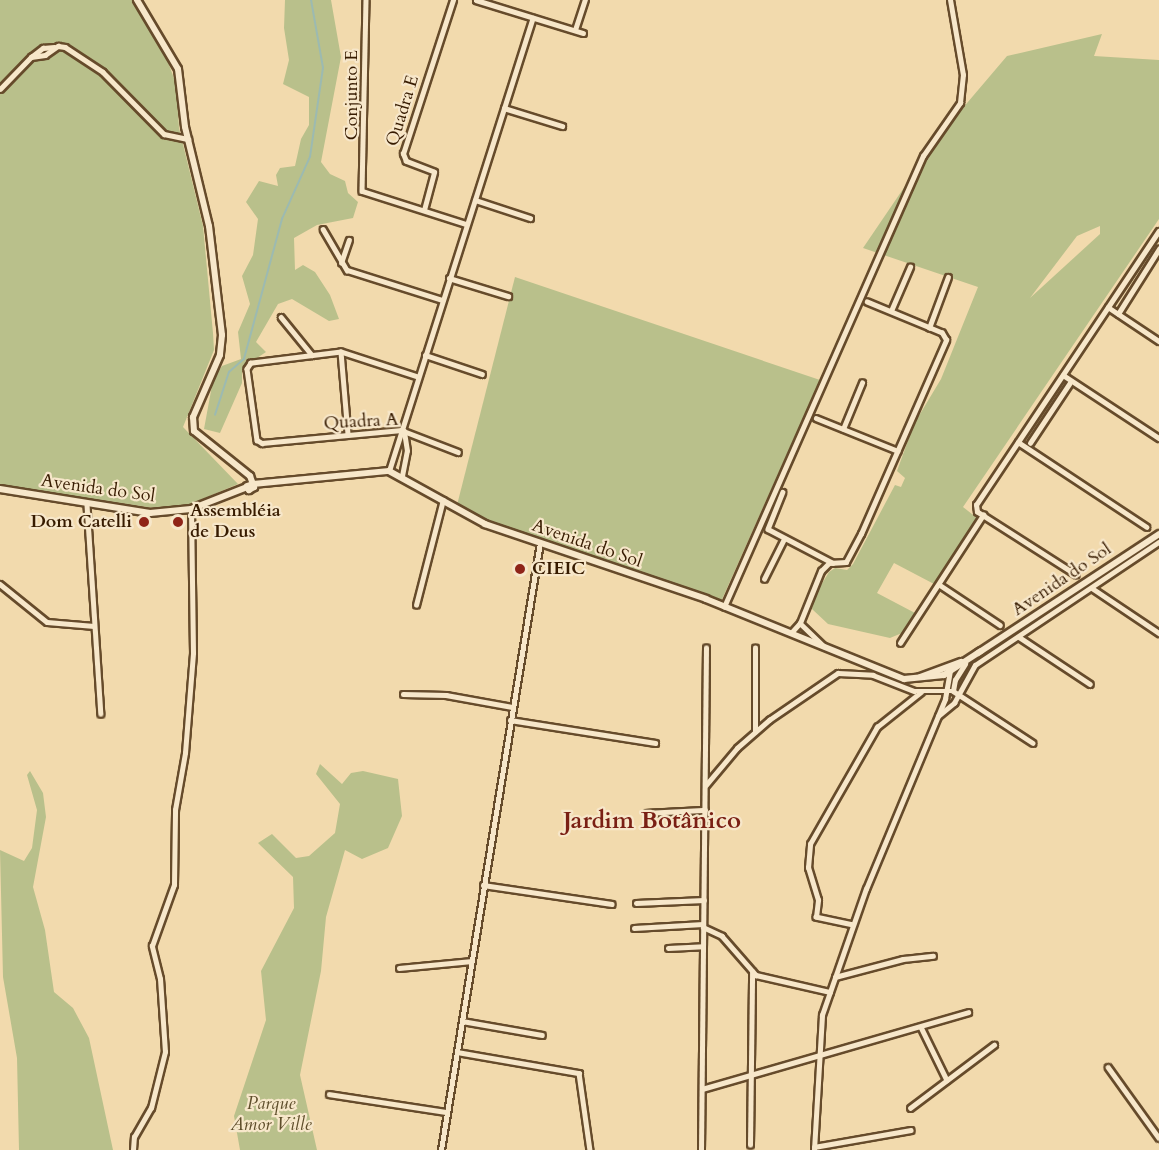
<!DOCTYPE html>
<meta charset="utf-8">
<style>
body{margin:0}
#map{position:relative;width:1159px;height:1150px;overflow:hidden;background:#f2daad;font-family:Cardo,serif}
div>[style]{position:absolute}
[style*='--x']{left:calc(var(--x)*1px);top:calc(var(--y)*1px);width:calc(var(--w)*1px);rotate:calc(var(--a)*1deg)}
.green>*{inset:0;background:#b9c08b}
.stream>*{height:1.5px;margin:-0.75px;padding:0 0.75px;transform-origin:0.75px;border-radius:0.75px;background:#9cbab1}
.roads{filter:drop-shadow(2px 0 #664b2b) drop-shadow(-2px 0 #664b2b) drop-shadow(0 2px #664b2b) drop-shadow(0 -2px #664b2b)}
.street>*{height:4.5px;margin:-2.25px;padding:0 2.25px;transform-origin:2.25px;border-radius:2.25px;background:#f7e7ca}
.secondary>*{height:6px;margin:-3px;padding:0 3px;transform-origin:3px;border-radius:3px;background:#f7e7ca}
.dots>*{width:16px;height:16px;translate:-50% -50%;box-sizing:border-box;border:3px solid #f7e7ca;border-radius:50%}
span{translate:-50% -50%;white-space:nowrap;text-align:center;line-height:1.15;-webkit-text-stroke:4.5px #f7e7ca;paint-order:stroke}
.street-label{font-size:18px;color:#371b00}
.poi-label{font-size:18px;color:#371b00;font-weight:700}
.left{translate:0 -50%;text-align:left}
.right{translate:-100% -50%;text-align:right}
.park-label{font-size:18px;color:#5e4d2a;font-style:italic}
.district-label{font-size:24px;color:#7a1f14;font-weight:700}
</style>
<div id="map">
<div class="green">
<i style="clip-path:polygon(0 0,132px 0,163px 48px,176px 84px,179px 128px,203px 226px,213px 333px,214px 350px,183px 427px,238px 484px,186px 506px,153px 508px,0 485px)"></i>
<i style="clip-path:polygon(285px 0,331px 0,341px 57px,321px 162px,330px 174px,345px 181px,348px 193px,358px 202px,353px 218px,317px 225px,294px 238px,295px 270px,303px 265px,315px 272px,330px 295px,339px 319px,329px 321px,292px 299px,278px 304px,256px 342px,266px 352px,242px 368px,242px 383px,220px 433px,204px 429px,213px 380px,222px 366px,241px 359px,238px 332px,250px 304px,242px 276px,253px 255px,258px 219px,246px 202px,259px 181px,278px 186px,276px 175px,280px 168px,295px 166px,301px 139px,309px 125px,309px 97px,283px 84px,289px 60px,284px 28px)"></i>
<i style="clip-path:polygon(evenodd,1102px 34px,1094px 56px,1159px 60px,1159px 219px,963px 507px,977px 518px,934px 584px,894px 563px,877px 593px,915px 613px,902px 633px,890px 638px,828px 624px,812px 609px,815px 595px,829px 572px,835px 568px,847px 570px,853px 564px,895px 485px,901px 487px,905px 478px,897px 471px,914px 424px,941px 379px,978px 287px,863px 248px,939px 136px,1007px 56px,1102px 34px,1100px 226px,1100px 234px,1030px 298px,1077px 236px,1100px 226px)"></i>
<i style="clip-path:polygon(515px 277px,820px 380px,719px 606px,456px 509px)"></i>
<i style="clip-path:polygon(320px 764px,342px 784px,351px 773px,363px 771px,398px 779px,402px 816px,388px 848px,362px 859px,345px 850px,326px 917px,321px 971px,300px 1075px,317px 1150px,240px 1150px,234px 1116px,266px 1020px,261px 971px,294px 908px,293px 877px,258px 843px,272px 834px,296px 858px,309px 856px,335px 833px,340px 804px,316px 774px)"></i>
<i style="clip-path:polygon(30px 771px,43px 793px,46px 817px,33px 887px,45px 930px,54px 992px,73px 1008px,89px 1038px,113px 1150px,19px 1150px,17px 1058px,3px 977px,0 850px,24px 861px,32px 848px,37px 810px,27px 775px)"></i>
</div>
<div class="stream">
<i style="--x:215;--y:415;--w:45;--a:-72"></i>
<i style="--x:229;--y:372;--w:20;--a:-41"></i>
<i style="--x:244;--y:359;--w:145;--a:-74.8"></i>
<i style="--x:282;--y:219;--w:68;--a:-65.7"></i>
<i style="--x:310;--y:157;--w:90;--a:-81.7"></i>
<i style="--x:323;--y:68;--w:69;--a:-100"></i>
</div>
<div class="roads">
<div class="street">
<i style="--x:366;--y:0;--w:191;--a:91.2"></i>
<i style="--x:362;--y:191;--w:109;--a:17.6"></i>
<i style="--x:476;--y:0;--w:112;--a:17.1"></i>
<i style="--x:575;--y:30;--w:32;--a:-72"></i>
<i style="--x:31;--y:57;--w:15;--a:-37"></i>
<i style="--x:43;--y:48;--w:11;--a:-5"></i>
<i style="--x:0;--y:89;--w:45;--a:-45.9"></i>
<i style="--x:31;--y:57;--w:14;--a:-8"></i>
<i style="--x:45;--y:55;--w:16;--a:-35"></i>
<i style="--x:58;--y:46;--w:7;--a:8"></i>
<i style="--x:65;--y:47;--w:45;--a:33.3"></i>
<i style="--x:103;--y:72;--w:87;--a:45.5"></i>
<i style="--x:164;--y:134;--w:25;--a:12"></i>
<i style="--x:504;--y:108;--w:61;--a:17.2"></i>
<i style="--x:475;--y:200;--w:58;--a:18.1"></i>
<i style="--x:424;--y:210;--w:39;--a:-75"></i>
<i style="--x:434;--y:172;--w:30;--a:-159"></i>
<i style="--x:406;--y:161;--w:8;--a:-113"></i>
<i style="--x:403;--y:154;--w:162;--a:-72"></i>
<i style="--x:323;--y:229;--w:48;--a:59.7"></i>
<i style="--x:347;--y:270;--w:100;--a:17.5"></i>
<i style="--x:341;--y:263;--w:24;--a:-71"></i>
<i style="--x:449;--y:278;--w:62;--a:17"></i>
<i style="--x:1108;--y:307;--w:61;--a:33.7"></i>
<i style="--x:891;--y:311;--w:48;--a:-66.6"></i>
<i style="--x:1118;--y:314;--w:77;--a:-57.8"></i>
<i style="--x:281;--y:317;--w:49;--a:50.8"></i>
<i style="--x:929;--y:328;--w:54;--a:-69.6"></i>
<i style="--x:341;--y:352;--w:82;--a:85.1"></i>
<i style="--x:425;--y:355;--w:60;--a:18.4"></i>
<i style="--x:1063;--y:375;--w:115;--a:33.3"></i>
<i style="--x:418;--y:377;--w:81;--a:-162"></i>
<i style="--x:341;--y:352;--w:91;--a:173"></i>
<i style="--x:251;--y:363;--w:7;--a:124"></i>
<i style="--x:247;--y:369;--w:72;--a:82"></i>
<i style="--x:257;--y:440;--w:6;--a:31"></i>
<i style="--x:262;--y:443;--w:140;--a:-5.3"></i>
<i style="--x:401;--y:430;--w:61;--a:21.1"></i>
<i style="--x:816;--y:418;--w:88;--a:21.9"></i>
<i style="--x:843;--y:429;--w:50;--a:-67.6"></i>
<i style="--x:1018;--y:442;--w:154;--a:33.4"></i>
<i style="--x:1030;--y:443;--w:71;--a:-56.5"></i>
<i style="--x:389;--y:471;--w:475;--a:-72.4"></i>
<i style="--x:402;--y:476;--w:25;--a:-79"></i>
<i style="--x:407;--y:451;--w:20;--a:-99"></i>
<i style="--x:783;--y:492;--w:40;--a:112"></i>
<i style="--x:768;--y:529;--w:73;--a:27.6"></i>
<i style="--x:87;--y:505;--w:209;--a:86.2"></i>
<i style="--x:1076;--y:575;--w:117;--a:-147.5"></i>
<i style="--x:977;--y:512;--w:7;--a:-98"></i>
<i style="--x:976;--y:505;--w:329;--a:-56.3"></i>
<i style="--x:764;--y:579;--w:45;--a:-63.4"></i>
<i style="--x:0;--y:584;--w:60;--a:39"></i>
<i style="--x:47;--y:622;--w:47;--a:4.9"></i>
<i style="--x:940;--y:585;--w:72;--a:33.7"></i>
<i style="--x:1092;--y:588;--w:81;--a:33.9"></i>
<i style="--x:416;--y:605;--w:108;--a:-75.6"></i>
<i style="--x:724;--y:607;--w:493;--a:-66.2"></i>
<i style="--x:923;--y:156;--w:65;--a:-55.1"></i>
<i style="--x:960;--y:103;--w:28;--a:-84"></i>
<i style="--x:963;--y:75;--w:76;--a:-99.8"></i>
<i style="--x:800;--y:623;--w:33;--a:44"></i>
<i style="--x:791;--y:633;--w:13;--a:-48"></i>
<i style="--x:800;--y:623;--w:56;--a:-68"></i>
<i style="--x:821;--y:571;--w:11;--a:-45"></i>
<i style="--x:829;--y:563;--w:17;--a:-3"></i>
<i style="--x:846;--y:562;--w:32;--a:-62"></i>
<i style="--x:861;--y:534;--w:212;--a:-66.3"></i>
<i style="--x:946;--y:340;--w:8;--a:-120"></i>
<i style="--x:942;--y:333;--w:81;--a:-157.5"></i>
<i style="--x:1019;--y:637;--w:85;--a:33.5"></i>
<i style="--x:900;--y:643;--w:153;--a:-57"></i>
<i style="--x:953;--y:691;--w:11;--a:-80"></i>
<i style="--x:955;--y:680;--w:19;--a:-58"></i>
<i style="--x:403;--y:694;--w:43;--a:1.3"></i>
<i style="--x:446;--y:695;--w:67;--a:10.3"></i>
<i style="--x:938;--y:716;--w:21;--a:-39"></i>
<i style="--x:954;--y:703;--w:43;--a:-61.1"></i>
<i style="--x:975;--y:665;--w:221;--a:-33.8"></i>
<i style="--x:510;--y:720;--w:147;--a:9"></i>
<i style="--x:755;--y:732;--w:84;--a:-90"></i>
<i style="--x:706;--y:785;--w:48;--a:-50"></i>
<i style="--x:737;--y:748;--w:43;--a:-41.2"></i>
<i style="--x:769;--y:720;--w:83;--a:-34.3"></i>
<i style="--x:838;--y:673;--w:35;--a:3"></i>
<i style="--x:873;--y:675;--w:44;--a:21.3"></i>
<i style="--x:914;--y:691;--w:39;--a:0"></i>
<i style="--x:953;--y:691;--w:95;--a:33"></i>
<i style="--x:647;--y:813;--w:58;--a:-3"></i>
<i style="--x:483;--y:885;--w:130;--a:8.4"></i>
<i style="--x:636;--y:903;--w:68;--a:-2.5"></i>
<i style="--x:853;--y:925;--w:38;--a:-168"></i>
<i style="--x:816;--y:917;--w:17;--a:-83"></i>
<i style="--x:818;--y:900;--w:34;--a:-107"></i>
<i style="--x:808;--y:868;--w:24;--a:-85"></i>
<i style="--x:810;--y:844;--w:135;--a:-60.2"></i>
<i style="--x:877;--y:727;--w:56;--a:-38.5"></i>
<i style="--x:703;--y:927;--w:21;--a:25"></i>
<i style="--x:722;--y:936;--w:52;--a:48.9"></i>
<i style="--x:756;--y:975;--w:76;--a:12.9"></i>
<i style="--x:634;--y:928;--w:69;--a:-3.3"></i>
<i style="--x:668;--y:948;--w:35;--a:-3"></i>
<i style="--x:399;--y:968;--w:73;--a:-5.5"></i>
<i style="--x:835;--y:977;--w:70;--a:-14.8"></i>
<i style="--x:903;--y:959;--w:30;--a:-6"></i>
<i style="--x:462;--y:1021;--w:81;--a:9.9"></i>
<i style="--x:921;--y:1027;--w:59;--a:63.9"></i>
<i style="--x:457;--y:1052;--w:124;--a:9.8"></i>
<i style="--x:579;--y:1073;--w:78;--a:81.9"></i>
<i style="--x:1108;--y:1067;--w:87;--a:54.3"></i>
<i style="--x:702;--y:1089;--w:277;--a:-16.1"></i>
<i style="--x:329;--y:1094;--w:119;--a:8.7"></i>
<i style="--x:910;--y:1108;--w:105;--a:-36.9"></i>
<i style="--x:750;--y:1145;--w:173;--a:-89.3"></i>
<i style="--x:814;--y:1147;--w:98;--a:-9.9"></i>
<i style="--x:133;--y:1150;--w:13;--a:-86"></i>
<i style="--x:134;--y:1137;--w:34;--a:-60"></i>
<i style="--x:151;--y:1108;--w:58;--a:-76"></i>
<i style="--x:165;--y:1052;--w:73;--a:-93.9"></i>
<i style="--x:160;--y:979;--w:34;--a:-104"></i>
<i style="--x:152;--y:946;--w:65;--a:-70.2"></i>
<i style="--x:174;--y:885;--w:75;--a:-89.2"></i>
<i style="--x:175;--y:810;--w:58;--a:-80"></i>
<i style="--x:185;--y:753;--w:100;--a:-85.4"></i>
<i style="--x:193;--y:653;--w:144;--a:-90.8"></i>
<i style="--x:441;--y:1150;--w:615;--a:-80.74"></i>
<i style="--x:701;--y:1150;--w:502;--a:-89.43"></i>
<i style="--x:814;--y:1150;--w:135;--a:-86.6"></i>
<i style="--x:822;--y:1015;--w:133;--a:-70.8"></i>
<i style="--x:866;--y:889;--w:206;--a:-67.4"></i>
<i style="--x:945;--y:699;--w:29;--a:-80"></i>
</div>
<div class="secondary">
<i style="--x:137;--y:0;--w:80;--a:59.3"></i>
<i style="--x:178;--y:69;--w:58;--a:83.1"></i>
<i style="--x:185;--y:127;--w:102;--a:76.4"></i>
<i style="--x:209;--y:226;--w:110;--a:83.2"></i>
<i style="--x:222;--y:335;--w:20;--a:96"></i>
<i style="--x:220;--y:355;--w:68;--a:113.5"></i>
<i style="--x:193;--y:417;--w:14;--a:86"></i>
<i style="--x:194;--y:431;--w:72;--a:38.8"></i>
<i style="--x:250;--y:476;--w:12;--a:70"></i>
<i style="--x:254;--y:487;--w:6;--a:149"></i>
<i style="--x:249;--y:490;--w:4;--a:-117"></i>
<i style="--x:247;--y:486;--w:6;--a:-18"></i>
<i style="--x:253;--y:484;--w:137;--a:-5.5"></i>
<i style="--x:389;--y:471;--w:110;--a:28.9"></i>
<i style="--x:485;--y:524;--w:233;--a:18.7"></i>
<i style="--x:706;--y:599;--w:214;--a:22"></i>
<i style="--x:904;--y:679;--w:40;--a:-5.7"></i>
<i style="--x:944;--y:675;--w:44;--a:-33"></i>
<i style="--x:0;--y:489;--w:152;--a:9.1"></i>
<i style="--x:150;--y:513;--w:41;--a:-5.6"></i>
<i style="--x:191;--y:509;--w:60;--a:-21.4"></i>
<i style="--x:978;--y:653;--w:217;--a:-33.3"></i>
<i style="--x:920;--y:677;--w:44;--a:-20.1"></i>
</div>
</div>
<div class="dots">
<i style="left:144px;top:522px;background:#8f2418"></i>
<i style="left:178px;top:522px;background:#8f2418"></i>
<i style="left:520px;top:569px;background:#8f2418"></i>
</div>
<div class="street-label">
<span style="left:352px;top:95px;rotate:-90deg">Conjunto E</span>
<span style="left:403px;top:111px;rotate:-73deg">Quadra E</span>
<span style="left:361px;top:422px;rotate:-3deg">Quadra A</span>
<span style="left:98px;top:489px;rotate:8deg">Avenida do Sol</span>
<span style="left:587px;top:544px;rotate:19deg">Avenida do Sol</span>
<span style="left:1062px;top:580px;rotate:-34deg">Avenida do Sol</span>
</div>
<div class="poi-label">
<span class="left" style="left:190px;top:522px">Assembléia<br>de Deus</span>
<span class="right" style="left:132px;top:522px">Dom Catelli</span>
<span class="left" style="left:532px;top:569px">CIEIC</span>
</div>
<div class="park-label">
<span style="left:271px;top:1115px">Parque<br>Amor Ville</span>
</div>
<div class="district-label">
<span style="left:652px;top:821px">Jardim Botânico</span>
</div>
</div>
